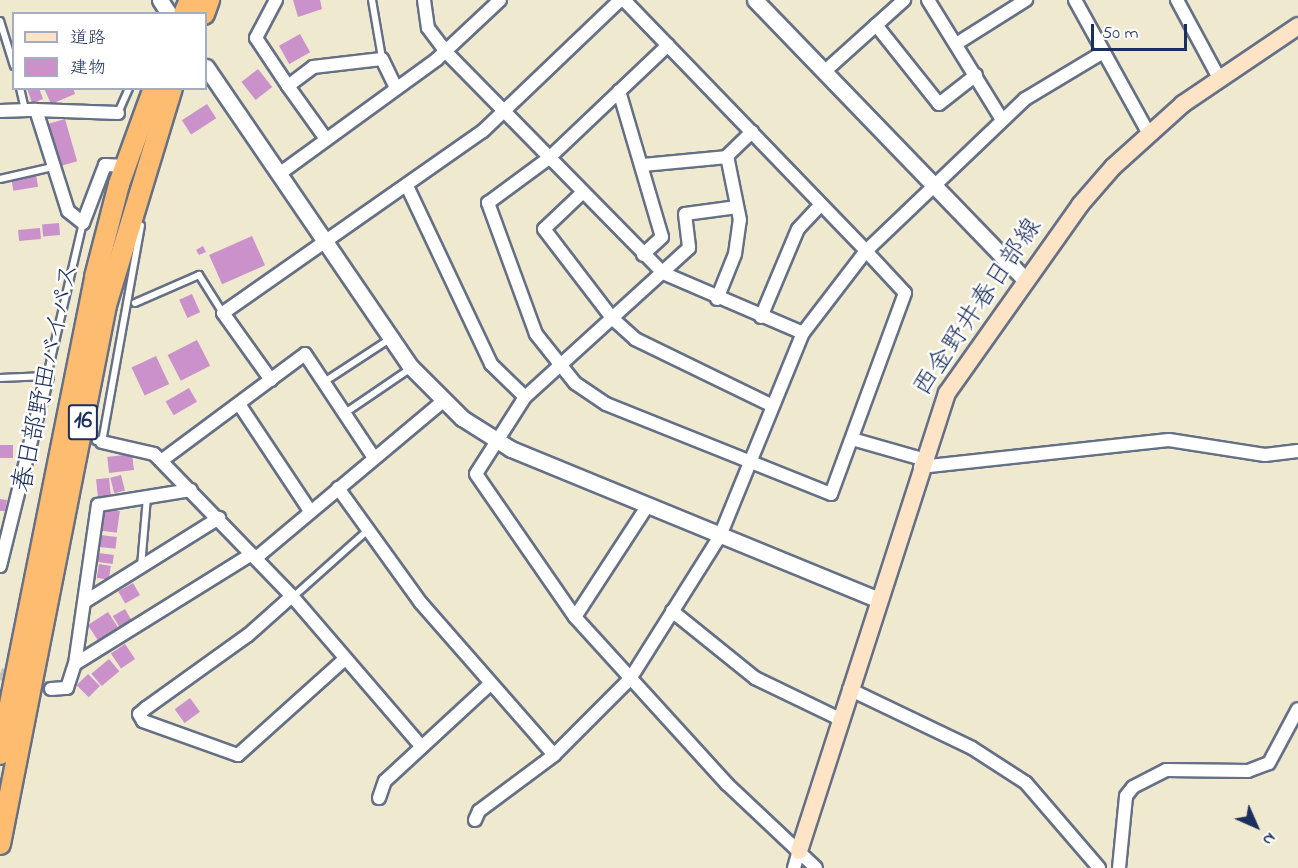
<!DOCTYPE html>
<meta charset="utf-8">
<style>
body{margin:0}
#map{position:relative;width:1298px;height:868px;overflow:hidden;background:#eee9cf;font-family:"Indie Flower","Klee One",sans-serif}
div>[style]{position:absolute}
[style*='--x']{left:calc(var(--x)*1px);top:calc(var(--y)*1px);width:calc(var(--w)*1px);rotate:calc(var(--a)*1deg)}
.building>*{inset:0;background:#ca91cb;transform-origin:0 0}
.minor-tunnel>*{height:12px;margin-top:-6px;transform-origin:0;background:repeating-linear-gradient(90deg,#c4c4b8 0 12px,transparent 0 18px)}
.roads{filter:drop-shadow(2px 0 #657086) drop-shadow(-2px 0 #657086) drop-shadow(0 2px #657086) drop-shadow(0 -2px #657086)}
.service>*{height:6px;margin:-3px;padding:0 3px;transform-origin:3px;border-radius:3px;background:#fff}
.minor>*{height:12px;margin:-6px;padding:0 6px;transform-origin:6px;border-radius:6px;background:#fff}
.tertiary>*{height:15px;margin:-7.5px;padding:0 7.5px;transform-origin:7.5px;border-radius:7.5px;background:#fff}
.secondary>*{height:16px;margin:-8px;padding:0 8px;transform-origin:8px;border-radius:8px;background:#fee4c6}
.trunk>*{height:20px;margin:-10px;padding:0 10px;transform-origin:10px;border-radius:10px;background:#fdbc70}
span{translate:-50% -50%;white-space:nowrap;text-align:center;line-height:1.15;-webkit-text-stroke:5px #fff;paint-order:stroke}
.shield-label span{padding:2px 4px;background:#fff;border:2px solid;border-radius:4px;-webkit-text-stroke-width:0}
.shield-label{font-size:24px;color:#1b2f5e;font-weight:700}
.street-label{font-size:26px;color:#1b2f5e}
.legend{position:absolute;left:12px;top:12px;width:195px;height:78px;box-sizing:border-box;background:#fff;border:2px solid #a4acbf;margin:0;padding:8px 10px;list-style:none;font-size:18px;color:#1b2f5e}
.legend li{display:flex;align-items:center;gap:12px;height:30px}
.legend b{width:30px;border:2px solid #a4acbf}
.north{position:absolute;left:1226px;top:796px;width:60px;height:60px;-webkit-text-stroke:4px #fff;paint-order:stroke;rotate:135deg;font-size:16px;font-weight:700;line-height:24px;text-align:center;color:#1b2f5e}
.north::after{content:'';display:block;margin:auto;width:21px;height:27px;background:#1b2f5e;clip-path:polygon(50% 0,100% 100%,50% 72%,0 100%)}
.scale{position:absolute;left:1091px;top:24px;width:96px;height:27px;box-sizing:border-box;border:3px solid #1b2f5e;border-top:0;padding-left:8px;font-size:18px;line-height:21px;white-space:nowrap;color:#1b2f5e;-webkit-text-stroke:4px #fff;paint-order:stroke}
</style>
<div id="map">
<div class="building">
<i style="clip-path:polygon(293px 0,320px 0,322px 9px,298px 17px)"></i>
<i style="left:300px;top:34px;width:21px;height:24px;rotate:61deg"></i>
<i style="left:258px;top:69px;width:23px;height:21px;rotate:52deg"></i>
<i style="clip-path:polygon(27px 88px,39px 88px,43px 99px,32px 103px)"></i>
<i style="clip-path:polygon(44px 88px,73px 88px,75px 94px,51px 104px)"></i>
<i style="left:207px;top:104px;width:17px;height:30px;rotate:57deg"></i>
<i style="left:65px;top:119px;width:44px;height:18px;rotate:74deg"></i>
<i style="left:36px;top:174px;width:13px;height:25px;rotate:81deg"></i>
<i style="left:59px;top:223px;width:12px;height:17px;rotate:85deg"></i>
<i style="left:40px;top:228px;width:11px;height:22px;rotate:85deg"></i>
<i style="left:252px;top:236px;width:32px;height:47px;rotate:66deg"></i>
<i style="clip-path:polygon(203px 246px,206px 252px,199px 255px,196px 250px)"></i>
<i style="left:192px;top:294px;width:20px;height:14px;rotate:66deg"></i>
<i style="left:197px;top:340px;width:29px;height:33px;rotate:63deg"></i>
<i style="left:156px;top:356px;width:31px;height:27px;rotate:65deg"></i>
<i style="left:189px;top:388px;width:16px;height:27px;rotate:60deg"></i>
<i style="left:13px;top:445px;width:13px;height:13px;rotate:90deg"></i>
<i style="left:132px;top:454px;width:16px;height:25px;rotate:83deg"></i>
<i style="left:121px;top:475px;width:16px;height:11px;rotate:76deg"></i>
<i style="left:109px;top:478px;width:20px;height:13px;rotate:84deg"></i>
<i style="clip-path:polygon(0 499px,7px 500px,5px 511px,0 511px)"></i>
<i style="left:105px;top:509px;width:15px;height:22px;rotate:8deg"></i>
<i style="left:101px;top:535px;width:16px;height:12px;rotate:7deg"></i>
<i style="left:99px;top:553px;width:15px;height:9px;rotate:8deg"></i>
<i style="left:99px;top:564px;width:12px;height:14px;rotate:9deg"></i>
<i style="left:133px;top:583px;width:14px;height:17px;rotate:60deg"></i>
<i style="left:125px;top:609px;width:14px;height:14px;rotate:60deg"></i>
<i style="left:108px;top:612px;width:20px;height:24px;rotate:57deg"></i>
<i style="left:125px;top:644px;width:18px;height:17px;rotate:56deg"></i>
<i style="left:109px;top:659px;width:16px;height:23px;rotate:50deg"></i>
<i style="left:88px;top:674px;width:17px;height:16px;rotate:45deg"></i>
<i style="left:190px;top:698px;width:17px;height:19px;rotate:54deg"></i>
</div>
<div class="minor-tunnel">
<i style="--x:0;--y:674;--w:53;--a:16.4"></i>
</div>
<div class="roads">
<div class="service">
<i style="--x:372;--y:0;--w:59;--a:80.2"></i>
<i style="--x:0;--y:21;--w:47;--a:72.7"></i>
<i style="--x:20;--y:88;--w:18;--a:77"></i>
<i style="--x:118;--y:113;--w:27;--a:-66"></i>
<i style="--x:0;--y:179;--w:54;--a:-12.8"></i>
<i style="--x:135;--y:303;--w:70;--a:-23.6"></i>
<i style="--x:199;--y:275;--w:45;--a:57.7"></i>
<i style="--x:0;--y:378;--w:47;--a:-2.4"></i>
<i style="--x:47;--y:376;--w:157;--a:-76.8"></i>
<i style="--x:324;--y:382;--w:79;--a:-33.1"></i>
<i style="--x:345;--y:413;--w:80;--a:-34.3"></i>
<i style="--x:96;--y:441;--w:6;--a:9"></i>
<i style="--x:102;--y:442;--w:220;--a:-79.8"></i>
<i style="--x:141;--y:566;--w:69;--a:-85"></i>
<i style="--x:293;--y:597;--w:101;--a:-41.8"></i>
</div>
<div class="minor">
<i style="--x:276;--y:0;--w:43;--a:117.8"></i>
<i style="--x:256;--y:38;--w:58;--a:56.3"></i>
<i style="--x:424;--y:0;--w:28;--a:82"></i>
<i style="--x:428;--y:28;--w:30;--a:53"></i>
<i style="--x:446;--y:52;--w:310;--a:45.5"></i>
<i style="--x:663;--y:273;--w:152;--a:23.2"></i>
<i style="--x:624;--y:0;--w:349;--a:46"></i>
<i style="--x:866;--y:251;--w:57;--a:47.1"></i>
<i style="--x:905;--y:293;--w:214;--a:110.2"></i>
<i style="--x:831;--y:494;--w:242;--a:-158.2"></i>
<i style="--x:606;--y:404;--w:37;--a:-146"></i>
<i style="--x:575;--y:383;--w:63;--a:-128.5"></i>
<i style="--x:536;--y:334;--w:140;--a:-110.1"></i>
<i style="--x:488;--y:203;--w:76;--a:-36.4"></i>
<i style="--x:549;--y:158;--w:164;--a:-43.5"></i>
<i style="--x:928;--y:0;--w:141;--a:58.3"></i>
<i style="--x:1075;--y:0;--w:151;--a:61.1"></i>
<i style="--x:1177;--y:0;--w:89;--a:61.7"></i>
<i style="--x:876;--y:25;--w:101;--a:51.4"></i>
<i style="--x:939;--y:104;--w:47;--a:-38.1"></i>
<i style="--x:956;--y:44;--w:83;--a:-32.2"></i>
<i style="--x:824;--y:72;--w:108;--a:-42"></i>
<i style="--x:619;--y:91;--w:152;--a:73.6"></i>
<i style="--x:662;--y:237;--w:26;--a:137"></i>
<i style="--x:36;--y:110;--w:82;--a:2.1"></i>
<i style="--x:0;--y:111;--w:36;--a:-2"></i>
<i style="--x:36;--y:110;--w:106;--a:72.4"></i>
<i style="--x:68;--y:211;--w:19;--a:39"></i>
<i style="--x:83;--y:223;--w:62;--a:-69.2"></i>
<i style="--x:105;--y:165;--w:21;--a:3"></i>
<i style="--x:326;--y:139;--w:65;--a:-125.6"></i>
<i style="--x:288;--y:86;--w:31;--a:-37"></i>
<i style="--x:313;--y:67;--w:69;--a:-6.6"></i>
<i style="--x:382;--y:59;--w:32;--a:64"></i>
<i style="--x:643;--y:165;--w:85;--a:-5.4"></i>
<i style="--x:279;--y:174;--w:195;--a:-36"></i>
<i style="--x:437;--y:59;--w:86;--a:-43.1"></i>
<i style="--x:407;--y:186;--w:197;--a:64.7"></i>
<i style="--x:491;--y:364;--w:47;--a:44.1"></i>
<i style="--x:582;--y:193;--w:52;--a:136.5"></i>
<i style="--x:544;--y:229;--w:112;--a:52.6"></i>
<i style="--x:612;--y:318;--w:31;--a:42"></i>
<i style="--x:635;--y:339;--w:153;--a:25.9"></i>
<i style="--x:737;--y:207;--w:52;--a:172.3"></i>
<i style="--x:685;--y:214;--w:34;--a:83"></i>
<i style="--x:689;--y:248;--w:222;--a:137.7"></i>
<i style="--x:525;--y:397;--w:91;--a:122.5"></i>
<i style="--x:476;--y:474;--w:174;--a:55.3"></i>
<i style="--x:575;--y:617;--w:226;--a:47.7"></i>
<i style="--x:727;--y:784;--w:122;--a:43.3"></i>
<i style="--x:717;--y:299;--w:48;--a:-68.2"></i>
<i style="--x:735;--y:254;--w:34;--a:-82"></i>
<i style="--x:740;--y:220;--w:65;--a:-101.5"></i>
<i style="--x:727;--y:156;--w:35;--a:-44"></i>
<i style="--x:761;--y:317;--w:95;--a:-67.2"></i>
<i style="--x:798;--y:229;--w:33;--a:-47"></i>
<i style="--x:271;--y:380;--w:82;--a:-125.6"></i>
<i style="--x:223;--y:313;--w:317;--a:-35"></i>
<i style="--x:483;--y:131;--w:190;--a:-43.7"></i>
<i style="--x:239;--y:404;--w:128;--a:56.4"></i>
<i style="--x:852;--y:439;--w:73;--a:15.9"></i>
<i style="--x:102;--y:442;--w:53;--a:13"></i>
<i style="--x:154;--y:454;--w:10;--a:45"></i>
<i style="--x:161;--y:461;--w:188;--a:45.9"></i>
<i style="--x:292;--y:596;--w:199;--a:49.3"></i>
<i style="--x:161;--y:461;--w:179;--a:-36.6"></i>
<i style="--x:305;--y:354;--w:125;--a:56.4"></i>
<i style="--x:920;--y:467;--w:250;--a:-6.2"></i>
<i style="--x:1169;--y:440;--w:97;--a:8.9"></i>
<i style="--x:1265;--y:455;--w:33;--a:-7"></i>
<i style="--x:338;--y:488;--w:142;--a:54.2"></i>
<i style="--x:421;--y:603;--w:202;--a:48.8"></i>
<i style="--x:256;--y:558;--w:243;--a:-40"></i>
<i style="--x:0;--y:566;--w:196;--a:-76.1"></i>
<i style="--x:292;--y:596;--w:59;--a:138.4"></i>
<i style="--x:248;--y:635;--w:125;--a:144.4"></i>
<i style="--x:146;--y:708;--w:9;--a:139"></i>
<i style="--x:139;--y:714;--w:8;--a:60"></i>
<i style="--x:143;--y:721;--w:101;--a:19.7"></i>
<i style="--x:238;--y:755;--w:144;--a:-41.9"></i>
<i style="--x:86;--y:601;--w:157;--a:-32"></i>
<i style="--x:672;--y:611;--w:107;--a:38.9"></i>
<i style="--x:755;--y:678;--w:94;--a:25.8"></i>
<i style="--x:575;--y:617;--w:134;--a:-56.9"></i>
<i style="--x:75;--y:664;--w:208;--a:-31.9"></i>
<i style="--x:51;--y:689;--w:16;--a:-4"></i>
<i style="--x:67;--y:688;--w:25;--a:-72"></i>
<i style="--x:75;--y:664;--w:161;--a:-81.8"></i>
<i style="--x:98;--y:505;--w:94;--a:-9.2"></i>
<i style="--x:849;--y:689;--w:136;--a:25.6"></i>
<i style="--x:972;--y:748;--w:64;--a:32.9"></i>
<i style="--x:1026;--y:783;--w:112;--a:49.3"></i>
<i style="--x:379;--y:798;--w:18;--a:-71"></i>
<i style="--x:385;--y:781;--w:143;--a:-42.7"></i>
<i style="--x:475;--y:820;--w:10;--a:-66"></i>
<i style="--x:479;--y:811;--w:94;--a:-36.7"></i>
<i style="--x:554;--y:755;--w:107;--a:-45"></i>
<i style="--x:630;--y:679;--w:169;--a:-57.8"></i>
<i style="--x:720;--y:536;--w:219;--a:-67.8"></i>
<i style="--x:803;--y:333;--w:103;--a:-52.5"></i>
<i style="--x:866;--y:251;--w:220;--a:-43.7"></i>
<i style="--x:1025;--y:99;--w:90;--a:-30.9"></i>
<i style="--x:794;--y:868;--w:18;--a:-74"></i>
<i style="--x:1119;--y:868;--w:72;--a:-84.4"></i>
<i style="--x:1126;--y:796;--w:11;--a:-52"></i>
<i style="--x:1133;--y:787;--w:37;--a:-27"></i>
<i style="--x:1166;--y:770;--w:82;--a:0.7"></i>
<i style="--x:1248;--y:771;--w:22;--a:-21"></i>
<i style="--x:1269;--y:763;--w:61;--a:-61.8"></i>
</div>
<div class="tertiary">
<i style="--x:160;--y:0;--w:17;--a:57"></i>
<i style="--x:755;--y:0;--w:389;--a:46"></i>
<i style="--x:206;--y:67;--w:363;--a:55.7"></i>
<i style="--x:411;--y:367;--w:72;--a:45"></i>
<i style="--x:462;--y:418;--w:58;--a:32.3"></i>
<i style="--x:511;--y:449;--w:396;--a:22.3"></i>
</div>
<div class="secondary">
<i style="--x:799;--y:851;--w:481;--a:-72.1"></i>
<i style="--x:947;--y:393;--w:230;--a:-54.7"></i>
<i style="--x:1080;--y:205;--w:50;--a:-49"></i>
<i style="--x:1113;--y:167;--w:94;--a:-42"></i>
<i style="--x:1183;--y:104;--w:139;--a:-34.1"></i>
</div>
<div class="trunk">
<i style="--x:184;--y:14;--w:15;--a:-67"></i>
<i style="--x:204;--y:14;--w:15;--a:-70"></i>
<i style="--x:0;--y:754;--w:486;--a:-78.7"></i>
<i style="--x:95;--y:277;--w:96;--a:-75.5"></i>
<i style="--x:119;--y:184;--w:102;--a:-70"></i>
<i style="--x:0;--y:844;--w:549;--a:-78.87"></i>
<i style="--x:106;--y:305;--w:227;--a:-73.1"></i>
</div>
</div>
<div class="shield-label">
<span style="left:83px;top:422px">16</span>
</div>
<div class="street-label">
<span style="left:979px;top:308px;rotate:-56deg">西金野井春日部線</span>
<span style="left:48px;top:378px;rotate:-78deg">春日部野田バイパス</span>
</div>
<ul class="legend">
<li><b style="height:8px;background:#fee4c6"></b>道路</li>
<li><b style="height:16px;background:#ca91cb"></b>建物</li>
</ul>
<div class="north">N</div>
<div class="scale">50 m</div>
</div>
